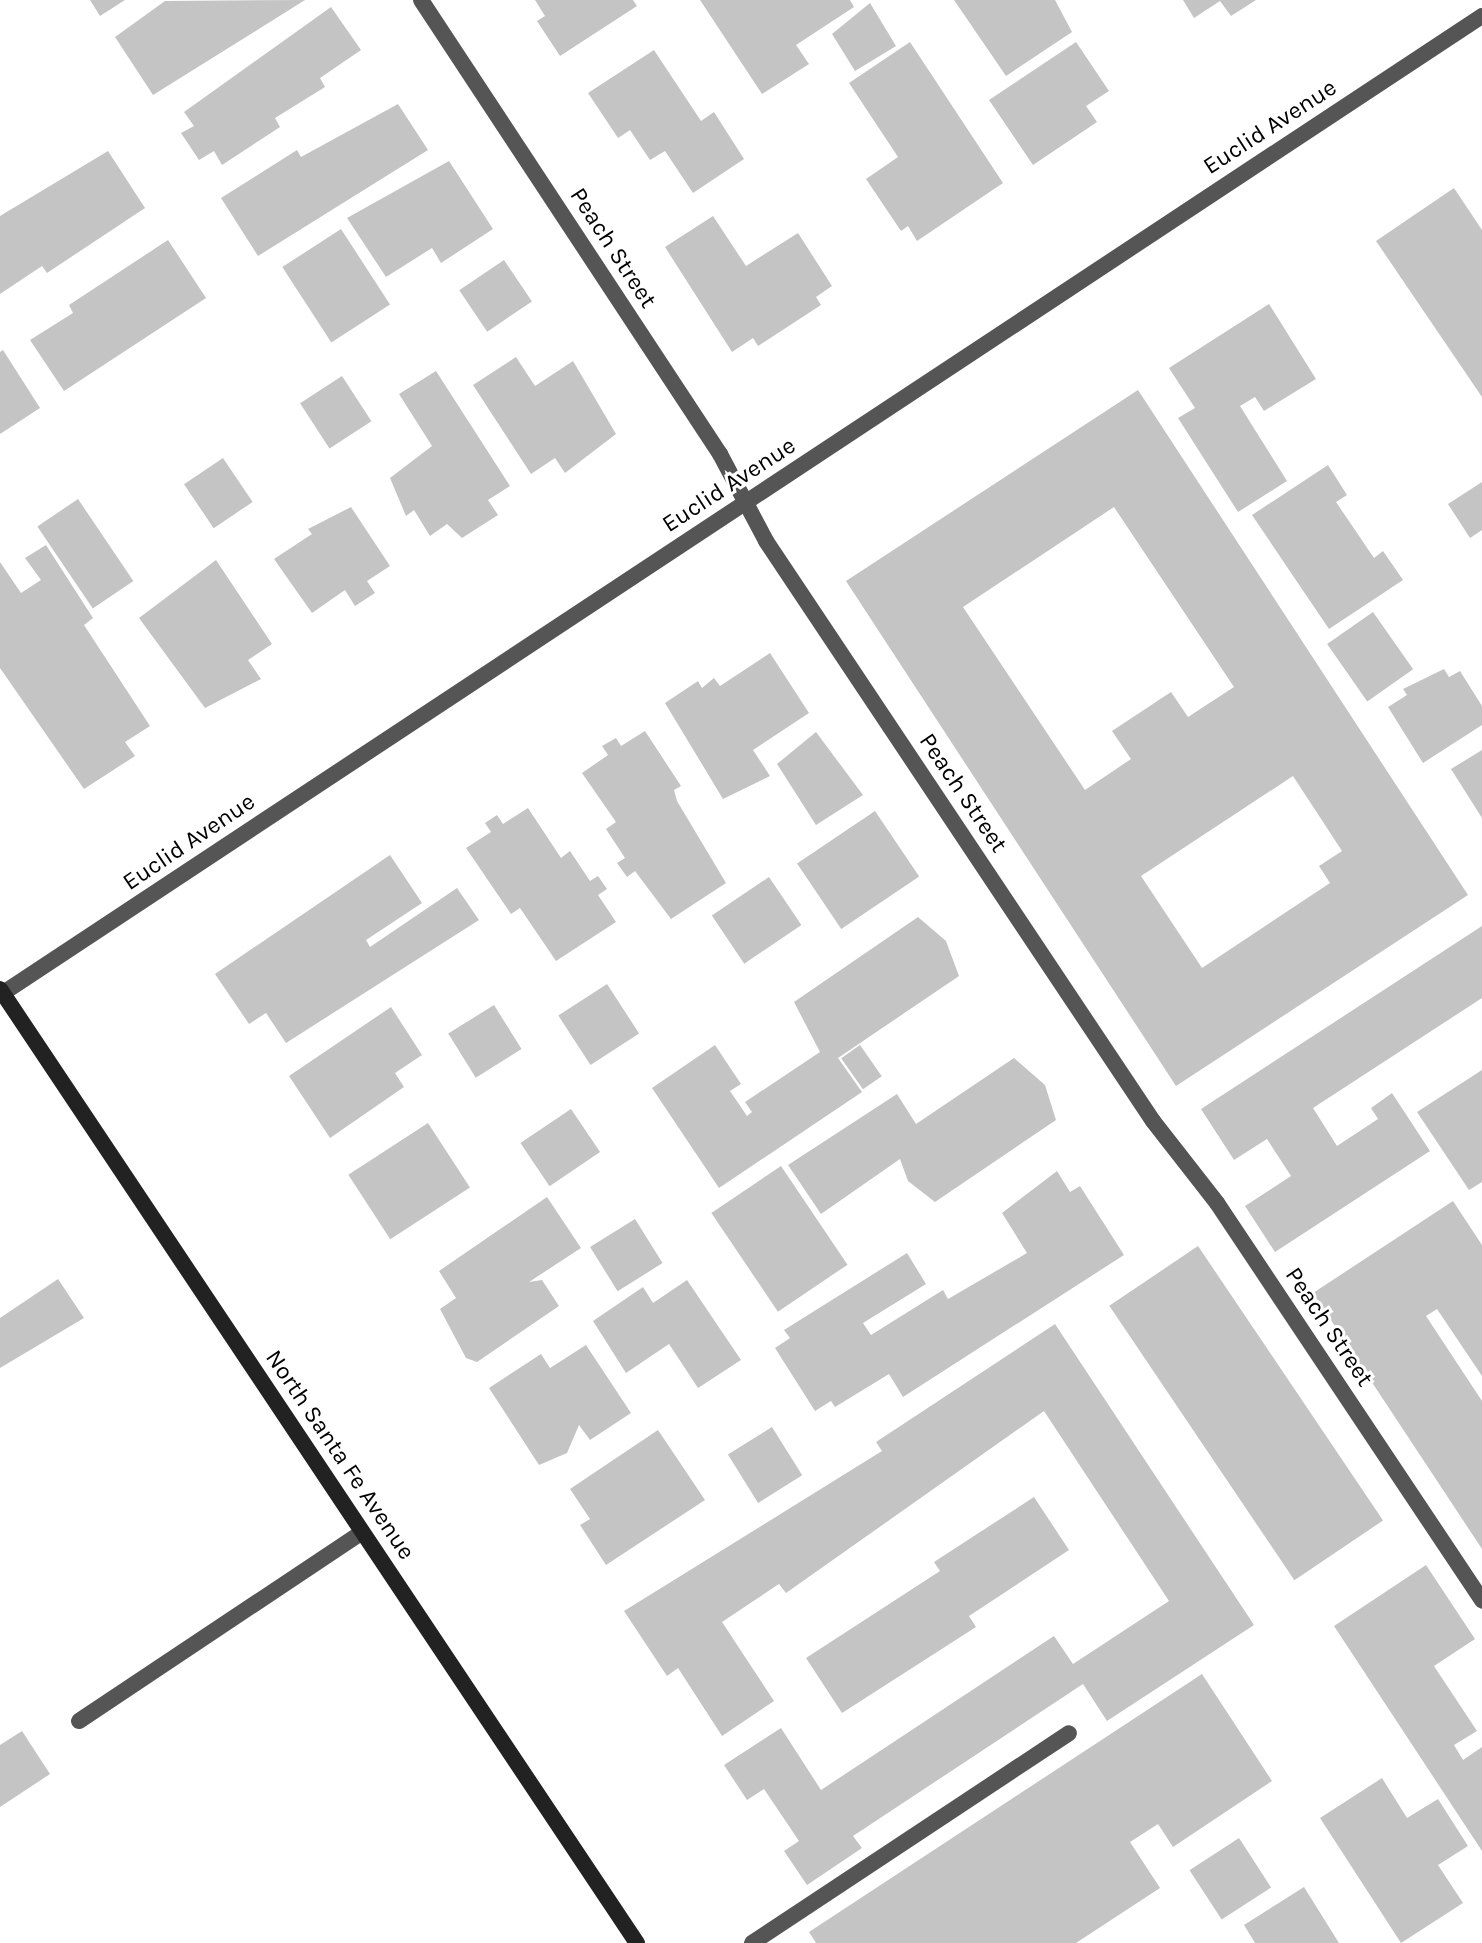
<!DOCTYPE html>
<style>
body{margin:0}
#map{position:relative;width:1482px;height:1943px;overflow:hidden;background:#fff;font-family:Karla,sans-serif}
div>[style]{position:absolute}
[style*='--x']{left:calc(var(--x)*1px);top:calc(var(--y)*1px);width:calc(var(--w)*1px);rotate:calc(var(--a)*1deg)}
.building>*{inset:0;background:#c4c4c4;transform-origin:0 0}
.service>*{height:16px;margin:-8px;padding:0 8px;transform-origin:8px;border-radius:8px;background:#555}
.minor>*{height:16px;margin:-8px;padding:0 8px;transform-origin:8px;border-radius:8px;background:#555}
.secondary>*{height:16px;margin:-8px;padding:0 8px;transform-origin:8px;border-radius:8px;background:#222}
span{translate:-50% -50%;white-space:nowrap;text-align:center;line-height:1.15;-webkit-text-stroke:6px #fff;paint-order:stroke}
.street-label{font-size:24px;color:#000}
</style>
<div id="map">
<div class="building">
<i style="clip-path:polygon(90px 0,125px 0,100px 16px)"></i>
<i style="clip-path:polygon(305px 0,153px 95px,115px 37px,165px 1px)"></i>
<i style="clip-path:polygon(535px 0,633px 0,637px 6px,560px 56px,537px 21px,545px 16px)"></i>
<i style="clip-path:polygon(700px 0,850px 0,854px 7px,796px 45px,809px 64px,762px 94px)"></i>
<i style="clip-path:polygon(954px 0,1055px 0,1072px 32px,1006px 76px)"></i>
<i style="clip-path:polygon(1183px 0,1256px 0,1231px 16px,1220px 1px,1194px 18px)"></i>
<i style="clip-path:polygon(870px 3px,896px 46px,855px 71px,832px 34px)"></i>
<i style="clip-path:polygon(331px 7px,361px 50px,320px 78px,325px 87px,275px 118px,280px 127px,222px 165px,214px 151px,199px 160px,181px 133px,194px 126px,184px 112px)"></i>
<i style="clip-path:polygon(910px 42px,1003px 183px,917px 241px,908px 226px,901px 231px,866px 179px,898px 157px,849px 83px)"></i>
<i style="clip-path:polygon(1076px 42px,1109px 91px,1086px 106px,1097px 122px,1033px 165px,989px 100px)"></i>
<i style="clip-path:polygon(654px 50px,701px 121px,714px 112px,744px 159px,693px 193px,665px 151px,650px 160px,630px 130px,618px 138px,588px 93px)"></i>
<i style="clip-path:polygon(398px 104px,428px 150px,258px 256px,221px 198px,297px 150px,301px 157px)"></i>
<i style="clip-path:polygon(108px 151px,145px 208px,47px 273px,42px 266px,0 294px,0 216px)"></i>
<i style="clip-path:polygon(449px 161px,493px 229px,441px 263px,432px 248px,386px 277px,347px 218px)"></i>
<i style="clip-path:polygon(1454px 188px,1482px 230px,1482px 397px,1376px 241px)"></i>
<i style="clip-path:polygon(713px 216px,746px 266px,798px 233px,832px 286px,816px 297px,821px 305px,758px 346px,753px 338px,732px 352px,665px 247px)"></i>
<i style="left:341px;top:229px;width:90px;height:70px;rotate:57deg"></i>
<i style="clip-path:polygon(168px 240px,206px 298px,64px 391px,30px 340px,73px 313px,69px 305px)"></i>
<i style="left:504px;top:260px;width:50px;height:54px;rotate:56deg"></i>
<i style="clip-path:polygon(1269px 304px,1316px 379px,1264px 411px,1255px 397px,1240px 406px,1287px 481px,1238px 512px,1178px 418px,1195px 408px,1169px 368px)"></i>
<i style="clip-path:polygon(3px 350px,40px 408px,0 434px,0 352px)"></i>
<i style="clip-path:polygon(516px 357px,535px 386px,573px 361px,616px 434px,565px 473px,555px 458px,531px 474px,473px 385px)"></i>
<i style="clip-path:polygon(436px 371px,510px 486px,488px 500px,498px 515px,462px 538px,447px 524px,430px 536px,414px 510px,406px 516px,390px 478px,432px 446px,399px 394px)"></i>
<i style="left:342px;top:376px;width:54px;height:50px;rotate:57deg"></i>
<i style="clip-path:polygon(evenodd,1138px 390px,1468px 895px,1176px 1086px,846px 581px,1138px 390px,1114px 507px,1234px 687px,1188px 717px,1171px 692px,1112px 731px,1131px 759px,1085px 790px,963px 607px,1114px 507px,1138px 390px,1293px 776px,1342px 851px,1319px 866px,1330px 883px,1202px 968px,1141px 876px,1293px 776px)"></i>
<i style="left:223px;top:458px;width:53px;height:47px;rotate:56deg"></i>
<i style="clip-path:polygon(1328px 465px,1347px 495px,1336px 502px,1374px 558px,1383px 551px,1403px 580px,1329px 629px,1252px 515px)"></i>
<i style="clip-path:polygon(1482px 482px,1482px 530px,1470px 538px,1448px 504px)"></i>
<i style="left:78px;top:499px;width:99px;height:49px;rotate:56deg"></i>
<i style="clip-path:polygon(351px 507px,390px 566px,367px 581px,375px 593px,355px 606px,345px 590px,312px 613px,274px 559px,312px 534px,308px 529px)"></i>
<i style="clip-path:polygon(46px 545px,93px 618px,84px 625px,150px 726px,125px 742px,135px 756px,84px 789px,0 668px,0 562px,21px 593px,41px 580px,25px 558px)"></i>
<i style="clip-path:polygon(216px 560px,272px 644px,248px 660px,261px 679px,205px 708px,139px 618px)"></i>
<i style="left:1373px;top:612px;width:70px;height:56px;rotate:55deg"></i>
<i style="clip-path:polygon(770px 653px,809px 713px,753px 750px,770px 776px,723px 799px,665px 703px,698px 681px,702px 688px,714px 678px,720px 686px)"></i>
<i style="clip-path:polygon(1444px 669px,1449px 677px,1460px 671px,1482px 706px,1482px 725px,1423px 763px,1388px 707px,1407px 695px,1403px 689px)"></i>
<i style="clip-path:polygon(645px 731px,681px 786px,674px 790px,677px 801px,726px 883px,671px 919px,635px 871px,627px 877px,617px 863px,625px 858px,606px 829px,616px 822px,582px 773px,608px 755px,602px 746px,616px 738px,621px 746px)"></i>
<i style="clip-path:polygon(816px 732px,863px 795px,816px 825px,777px 764px)"></i>
<i style="clip-path:polygon(1482px 750px,1482px 818px,1451px 769px)"></i>
<i style="clip-path:polygon(528px 808px,561px 858px,570px 851px,590px 881px,598px 876px,607px 889px,598px 895px,616px 922px,556px 961px,520px 908px,511px 914px,466px 848px,491px 832px,485px 823px,497px 815px,503px 824px)"></i>
<i style="left:875px;top:811px;width:79px;height:94px;rotate:56deg"></i>
<i style="clip-path:polygon(390px 855px,422px 903px,366px 940px,370px 947px,457px 888px,479px 920px,286px 1043px,266px 1013px,249px 1024px,215px 974px)"></i>
<i style="left:769px;top:877px;width:58px;height:69px;rotate:56deg"></i>
<i style="clip-path:polygon(918px 917px,946px 941px,959px 976px,838px 1058px,862px 1092px,719px 1188px,652px 1088px,715px 1045px,741px 1084px,730px 1091px,747px 1116px,752px 1112px,745px 1102px,820px 1052px,794px 1002px)"></i>
<i style="clip-path:polygon(1482px 926px,1482px 998px,1313px 1108px,1337px 1146px,1378px 1119px,1371px 1108px,1392px 1093px,1430px 1151px,1275px 1252px,1245px 1206px,1291px 1176px,1267px 1139px,1234px 1160px,1201px 1109px)"></i>
<i style="left:607px;top:984px;width:59px;height:58px;rotate:57deg"></i>
<i style="left:494px;top:1005px;width:52px;height:54px;rotate:58deg"></i>
<i style="clip-path:polygon(391px 1007px,422px 1055px,395px 1073px,404px 1087px,330px 1138px,289px 1076px)"></i>
<i style="left:860px;top:1045px;width:38px;height:23px;rotate:55deg"></i>
<i style="clip-path:polygon(1014px 1058px,1045px 1085px,1056px 1120px,935px 1202px,908px 1181px,900px 1159px,821px 1214px,788px 1165px,897px 1094px,916px 1124px)"></i>
<i style="clip-path:polygon(1482px 1070px,1482px 1182px,1469px 1190px,1417px 1112px)"></i>
<i style="left:571px;top:1109px;width:52px;height:61px;rotate:56deg"></i>
<i style="left:428px;top:1123px;width:77px;height:95px;rotate:57deg"></i>
<i style="left:781px;top:1166px;width:119px;height:84px;rotate:56deg"></i>
<i style="clip-path:polygon(1057px 1171px,1070px 1192px,1080px 1186px,1124px 1255px,903px 1397px,889px 1374px,835px 1407px,831px 1401px,815px 1411px,775px 1348px,790px 1338px,784px 1330px,907px 1253px,926px 1284px,863px 1323px,871px 1335px,943px 1290px,948px 1299px,1027px 1253px,1002px 1213px)"></i>
<i style="clip-path:polygon(547px 1197px,581px 1248px,529px 1282px,542px 1280px,559px 1306px,477px 1362px,466px 1358px,440px 1309px,456px 1298px,439px 1271px)"></i>
<i style="clip-path:polygon(1453px 1201px,1482px 1245px,1482px 1376px,1437px 1309px,1426px 1316px,1482px 1401px,1482px 1549px,1313px 1293px)"></i>
<i style="left:635px;top:1219px;width:52px;height:53px;rotate:58deg"></i>
<i style="left:1198px;top:1246px;width:331px;height:107px;rotate:56deg"></i>
<i style="clip-path:polygon(58px 1279px,84px 1318px,0 1368px,0 1318px)"></i>
<i style="clip-path:polygon(687px 1280px,741px 1360px,698px 1388px,669px 1344px,626px 1373px,593px 1321px,643px 1287px,653px 1303px)"></i>
<i style="clip-path:polygon(1055px 1324px,1254px 1625px,1107px 1721px,1083px 1684px,853px 1836px,862px 1848px,807px 1885px,784px 1851px,799px 1841px,764px 1789px,747px 1800px,724px 1765px,781px 1728px,821px 1790px,1054px 1636px,1073px 1664px,1169px 1601px,1044px 1411px,786px 1593px,779px 1584px,722px 1622px,774px 1701px,722px 1736px,678px 1668px,667px 1676px,624px 1611px,882px 1451px,876px 1442px)"></i>
<i style="clip-path:polygon(586px 1345px,631px 1413px,590px 1440px,579px 1425px,567px 1453px,539px 1465px,489px 1388px,541px 1354px,550px 1368px)"></i>
<i style="left:772px;top:1427px;width:57px;height:52px;rotate:58deg"></i>
<i style="clip-path:polygon(658px 1430px,705px 1500px,606px 1565px,580px 1525px,590px 1519px,570px 1489px)"></i>
<i style="clip-path:polygon(1034px 1497px,1069px 1550px,969px 1616px,976px 1627px,842px 1713px,806px 1658px,940px 1571px,934px 1562px)"></i>
<i style="clip-path:polygon(1426px 1565px,1475px 1639px,1434px 1666px,1477px 1731px,1454px 1745px,1463px 1760px,1482px 1747px,1482px 1851px,1334px 1626px)"></i>
<i style="clip-path:polygon(1202px 1674px,1272px 1781px,1173px 1847px,1158px 1824px,1130px 1842px,1160px 1888px,1076px 1943px,816px 1943px,809px 1932px)"></i>
<i style="clip-path:polygon(22px 1731px,50px 1774px,0 1807px,0 1745px)"></i>
<i style="clip-path:polygon(1382px 1778px,1407px 1818px,1438px 1799px,1468px 1846px,1438px 1865px,1463px 1903px,1401px 1943px,1320px 1818px)"></i>
<i style="left:1239px;top:1838px;width:59px;height:59px;rotate:57deg"></i>
<i style="clip-path:polygon(1304px 1887px,1339px 1943px,1255px 1943px,1244px 1925px)"></i>
</div>
<div class="service">
<i style="--x:1217;--y:1203;--w:478;--a:56.3"></i>
<i style="--x:79;--y:1721;--w:340;--a:-33.7"></i>
<i style="--x:752;--y:1943;--w:380;--a:-33.5"></i>
</div>
<div class="minor">
<i style="--x:421;--y:0;--w:544;--a:56.63"></i>
<i style="--x:720;--y:454;--w:98;--a:62.1"></i>
<i style="--x:766;--y:541;--w:697;--a:56.29"></i>
<i style="--x:1153;--y:1121;--w:104;--a:52"></i>
<i style="--x:0;--y:995;--w:1776;--a:-33.45"></i>
</div>
<div class="secondary">
<i style="--x:0;--y:989;--w:1147;--a:56.27"></i>
</div>
<div class="street-label">
<span style="left:1270px;top:127px;rotate:-33deg">Euclid Avenue</span>
<span style="left:613px;top:248px;rotate:57deg">Peach Street</span>
<span style="left:729px;top:485px;rotate:-33deg">Euclid Avenue</span>
<span style="left:963px;top:793px;rotate:56deg">Peach Street</span>
<span style="left:189px;top:842px;rotate:-34deg">Euclid Avenue</span>
<span style="left:1329px;top:1327px;rotate:56deg">Peach Street</span>
<span style="left:340px;top:1455px;rotate:56deg">North Santa Fe Avenue</span>
</div>
</div>
